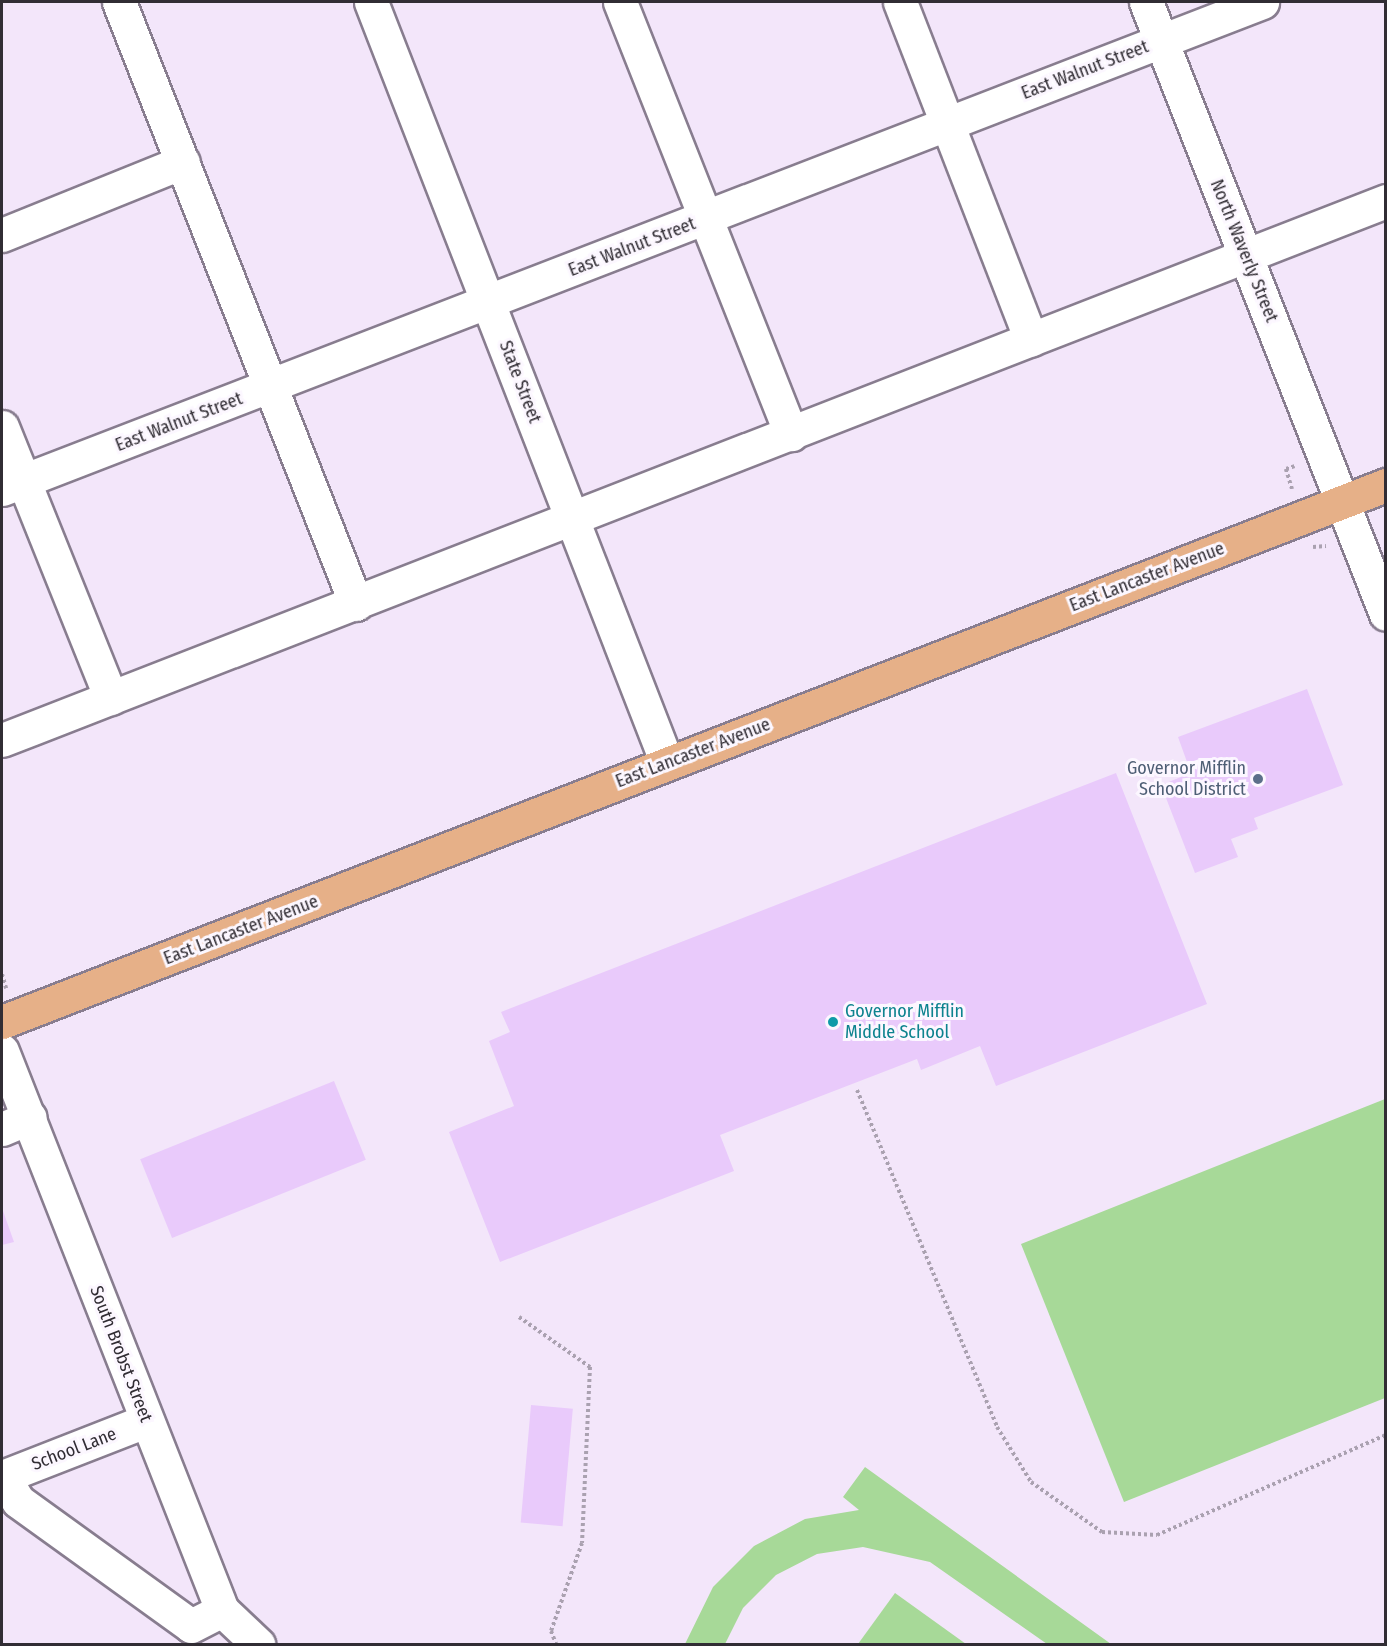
<!DOCTYPE html>
<style>
body{margin:0}
#map{position:relative;width:1387px;height:1646px;overflow:hidden;background:#f3e6fa;font-family:"Fira Sans Condensed",sans-serif}
div>[style]{position:absolute}
[style*='--x']{left:calc(var(--x)*1px);top:calc(var(--y)*1px);width:calc(var(--w)*1px);rotate:calc(var(--a)*1deg)}
.green>*{inset:0;background:#a7d998}
.building>*{inset:0;background:#e9cafb;transform-origin:0 0}
.path>*{height:4px;margin-top:-2px;transform-origin:0;background:repeating-linear-gradient(90deg,#aaa1b0 0 3px,transparent 0 6px)}
.roads{filter:drop-shadow(2px 0 #887d8f) drop-shadow(-2px 0 #887d8f) drop-shadow(0 2px #887d8f) drop-shadow(0 -2px #887d8f)}
.minor>*{height:33px;margin:-16.5px;padding:0 16.5px;transform-origin:16.5px;border-radius:16.5px;background:#fff}
.major>*{height:33px;margin:-16.5px;padding:0 16.5px;transform-origin:16.5px;border-radius:16.5px;background:#e6b088}
.dots>*{width:16px;height:16px;translate:-50% -50%;box-sizing:border-box;border:3px solid #fcf7ff;border-radius:50%}
span{translate:-50% -50%;white-space:nowrap;text-align:center;line-height:1.15;-webkit-text-stroke:6px #fcf7ff;paint-order:stroke}
.street-label{font-size:18px;color:#312d34}
.service-label{font-size:18px;color:#4e5e75}
.right{translate:-100% -50%;text-align:right}
.culture-label{font-size:18px;color:#0d838f}
.left{translate:0 -50%;text-align:left}
.frame{position:absolute;inset:0;border:3px solid #312d34;pointer-events:none}
</style>
<div id="map">
<div class="green">
<i style="clip-path:polygon(1385px 1099px,1385px 1398px,1124px 1502px,1021px 1244px)"></i>
<i style="clip-path:polygon(865px 1467px,1111px 1644px,1047px 1644px,930px 1562px,863px 1547px,817px 1554px,776px 1575px,743px 1608px,725px 1644px,685px 1644px,713px 1587px,754px 1546px,805px 1519px,859px 1510px,843px 1497px)"></i>
<i style="clip-path:polygon(895px 1593px,966px 1644px,858px 1644px)"></i>
</div>
<div class="building">
<i style="clip-path:polygon(1307px 689px,1343px 785px,1254px 818px,1258px 829px,1231px 839px,1238px 857px,1195px 873px,1161px 785px,1191px 773px,1178px 737px)"></i>
<i style="clip-path:polygon(1116px 773px,1207px 1004px,996px 1086px,980px 1046px,921px 1070px,917px 1059px,720px 1135px,734px 1171px,500px 1262px,449px 1132px,514px 1106px,489px 1041px,510px 1032px,501px 1012px)"></i>
<i style="left:334px;top:1081px;width:85px;height:209px;rotate:68deg"></i>
<i style="clip-path:polygon(2px 1208px,14px 1242px,2px 1245px)"></i>
<i style="left:531px;top:1405px;width:42px;height:118px;rotate:5deg"></i>
</div>
<div class="path">
<i style="--x:1292;--y:489;--w:21;--a:-107"></i>
<i style="--x:1286;--y:469;--w:9;--a:-18"></i>
<i style="--x:1313;--y:547;--w:13;--a:-4"></i>
<i style="--x:2;--y:974;--w:15;--a:74"></i>
<i style="--x:857;--y:1090;--w:365;--a:67.4"></i>
<i style="--x:997;--y:1427;--w:65;--a:58.3"></i>
<i style="--x:1031;--y:1482;--w:87;--a:35.2"></i>
<i style="--x:1102;--y:1532;--w:55;--a:3.1"></i>
<i style="--x:1157;--y:1535;--w:250;--a:-23.6"></i>
<i style="--x:519;--y:1317;--w:87;--a:35.2"></i>
<i style="--x:590;--y:1367;--w:176;--a:92.6"></i>
<i style="--x:582;--y:1543;--w:93;--a:109.4"></i>
<i style="--x:551;--y:1631;--w:14;--a:69"></i>
</div>
<div class="roads">
<div class="minor">
<i style="--x:119;--y:2;--w:647;--a:68.51"></i>
<i style="--x:371;--y:2;--w:817;--a:68.75"></i>
<i style="--x:620;--y:2;--w:465;--a:68.4"></i>
<i style="--x:900;--y:2;--w:362;--a:68.8"></i>
<i style="--x:1146;--y:2;--w:657;--a:68.59"></i>
<i style="--x:2;--y:235;--w:195;--a:-22"></i>
<i style="--x:2;--y:427;--w:292;--a:68.1"></i>
<i style="--x:2;--y:489;--w:1351;--a:-21.13"></i>
<i style="--x:2;--y:740;--w:1485;--a:-21.28"></i>
<i style="--x:2;--y:1051;--w:601;--a:68.52"></i>
<i style="--x:222;--y:1610;--w:50;--a:43.4"></i>
<i style="--x:2;--y:1129;--w:30;--a:-23"></i>
<i style="--x:3;--y:1476;--w:29;--a:59"></i>
<i style="--x:18;--y:1501;--w:213;--a:35.8"></i>
<i style="--x:191;--y:1626;--w:35;--a:-27"></i>
<i style="--x:2;--y:1477;--w:155;--a:-21.3"></i>
</div>
<div class="major">
<i style="--x:2;--y:1022;--w:1485;--a:-21.21"></i>
</div>
</div>
<div class="dots">
<i style="left:1258px;top:779px;background:#5c6f8a"></i>
<i style="left:833px;top:1022px;background:#0f9aa8"></i>
</div>
<div class="street-label">
<span style="left:1085px;top:70px;rotate:-21deg">East Walnut Street</span>
<span style="left:632px;top:247px;rotate:-21deg">East Walnut Street</span>
<span style="left:1244px;top:251px;rotate:68deg">North Waverly Street</span>
<span style="left:520px;top:382px;rotate:69deg">State Street</span>
<span style="left:179px;top:422px;rotate:-21deg">East Walnut Street</span>
<span style="left:1147px;top:577px;rotate:-21deg">East Lancaster Avenue</span>
<span style="left:693px;top:753px;rotate:-21deg">East Lancaster Avenue</span>
<span style="left:241px;top:930px;rotate:-21deg">East Lancaster Avenue</span>
<span style="left:121px;top:1354px;rotate:69deg">South Brobst Street</span>
<span style="left:74px;top:1449px;rotate:-21deg">School Lane</span>
</div>
<div class="service-label">
<span class="right" style="left:1246px;top:779px">Governor Mifflin<br>School District</span>
</div>
<div class="culture-label">
<span class="left" style="left:845px;top:1022px">Governor Mifflin<br>Middle School</span>
</div>
<div class="frame"></div>
</div>
